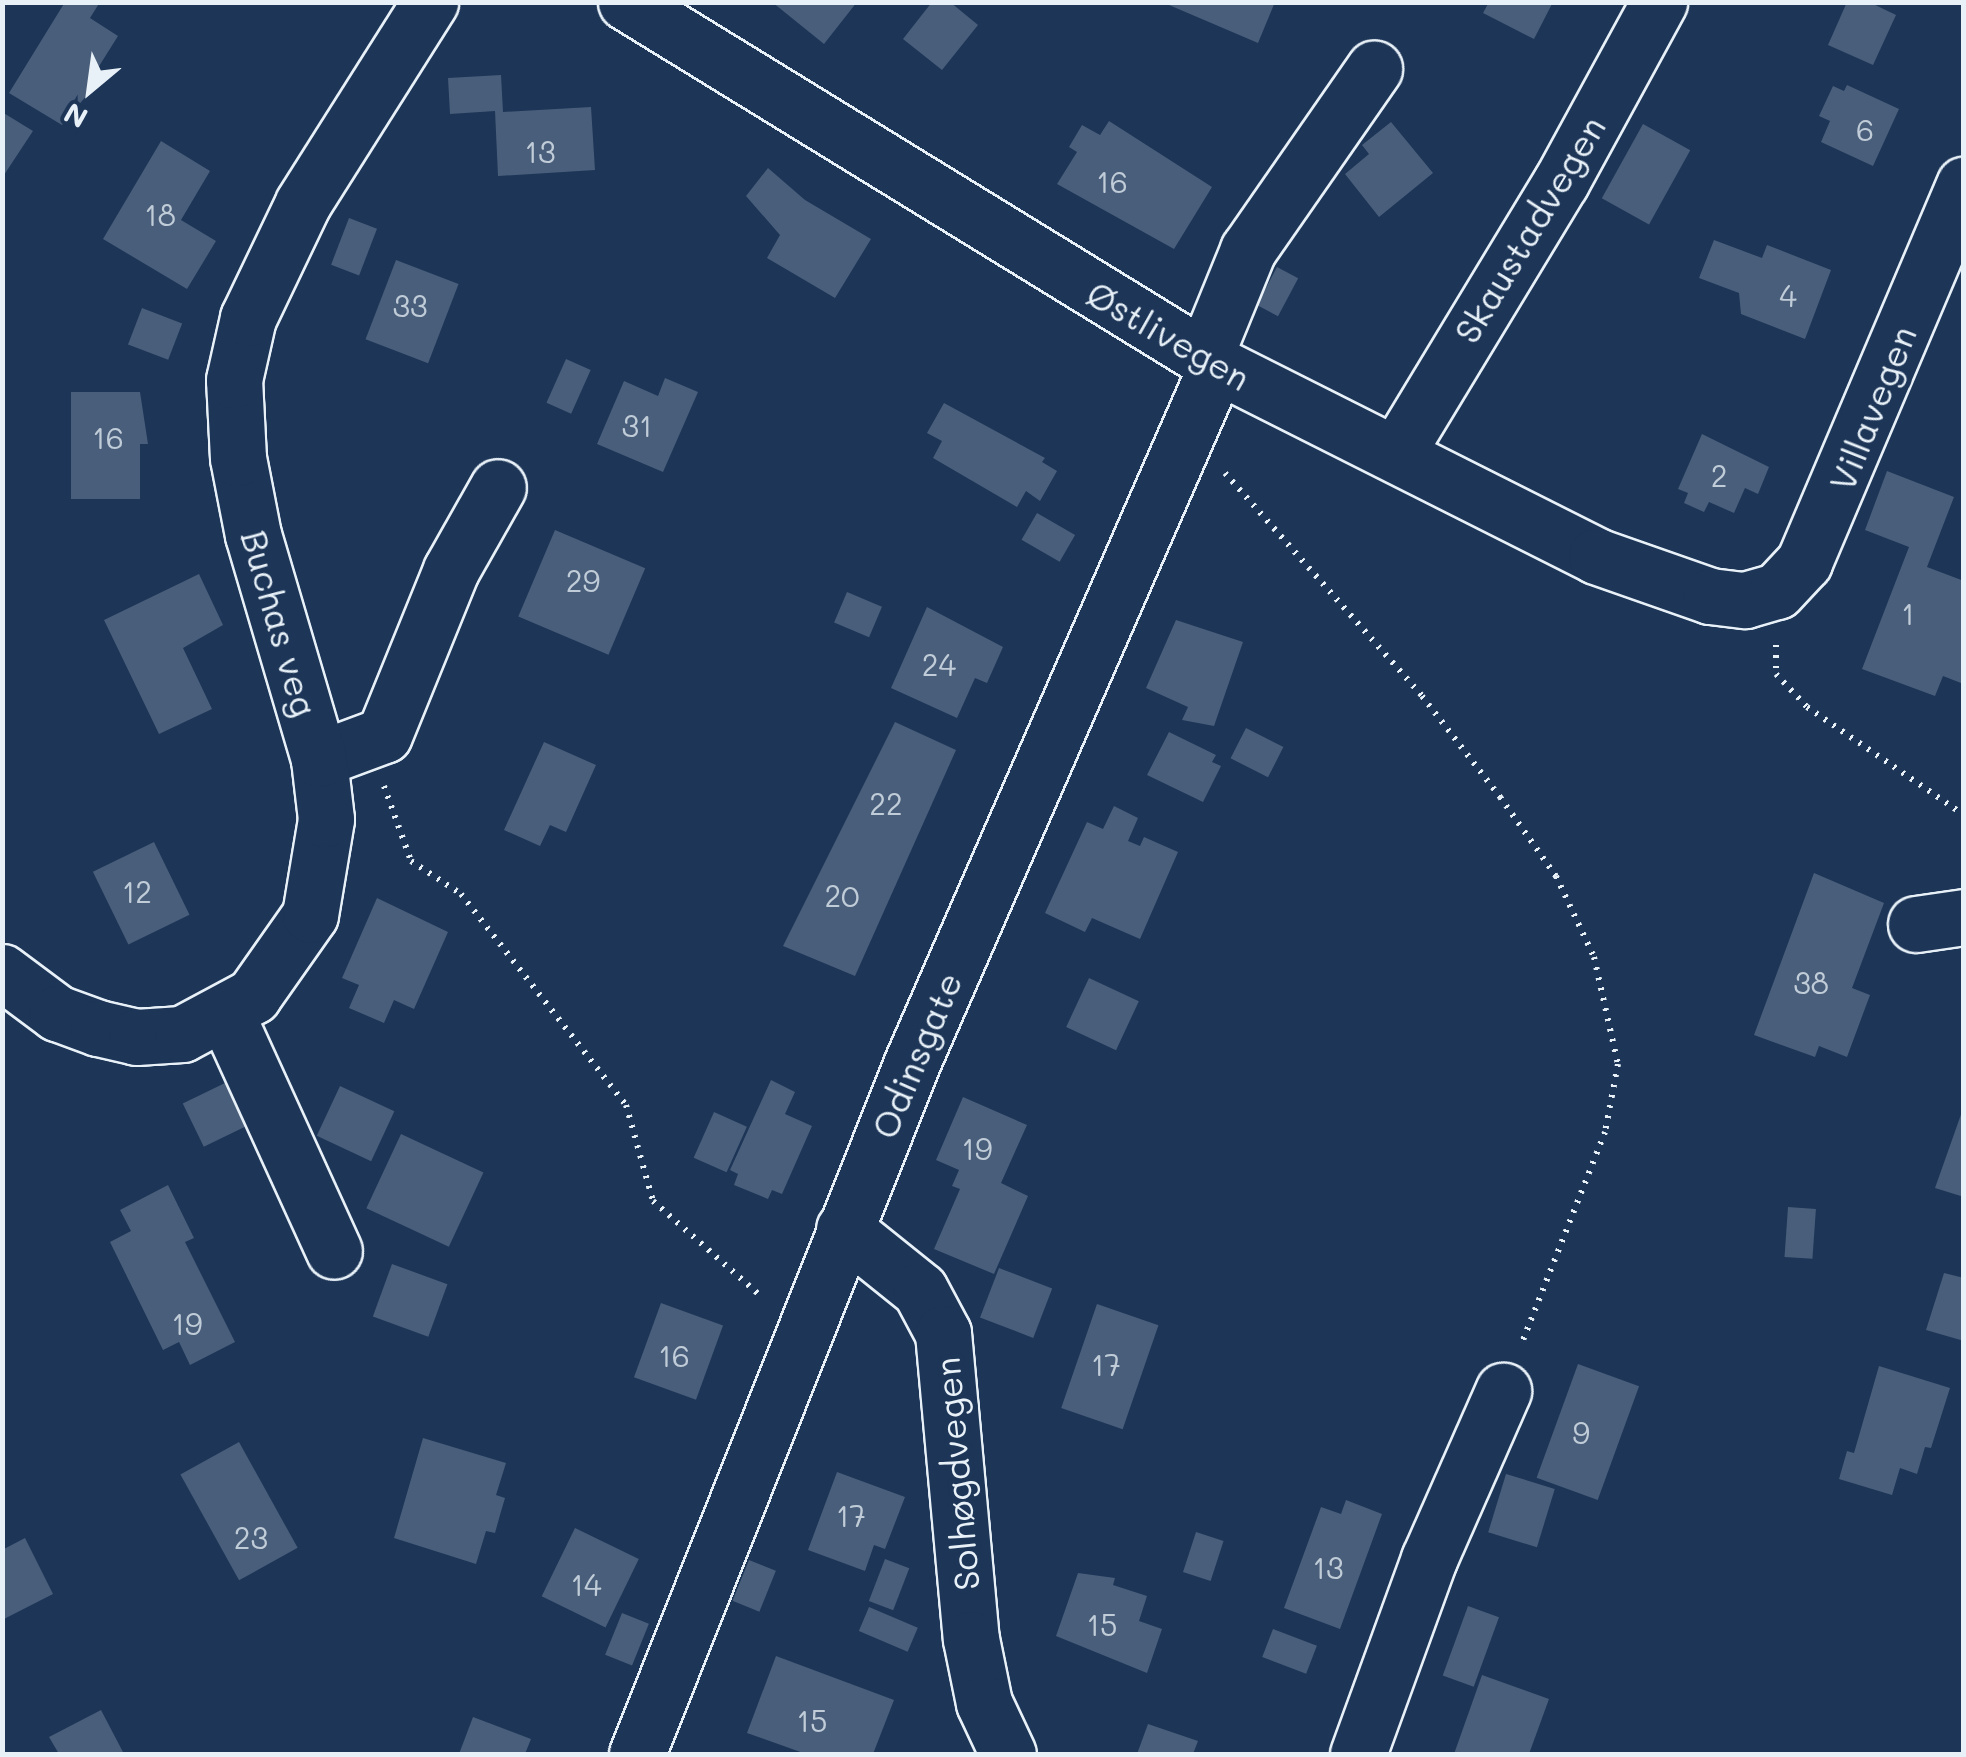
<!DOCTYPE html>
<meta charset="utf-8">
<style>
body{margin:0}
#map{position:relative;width:1966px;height:1757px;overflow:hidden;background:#1d3557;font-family:Mali,sans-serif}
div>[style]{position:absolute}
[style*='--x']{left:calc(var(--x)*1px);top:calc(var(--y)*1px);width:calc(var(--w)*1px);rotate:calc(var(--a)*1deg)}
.building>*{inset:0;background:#495e7a;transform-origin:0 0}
.path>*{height:6px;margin-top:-3px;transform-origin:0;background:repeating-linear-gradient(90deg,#e8f1f8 0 2.5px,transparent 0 10.5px)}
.roads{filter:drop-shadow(2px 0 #e8f1f8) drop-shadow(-2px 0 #e8f1f8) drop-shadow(0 2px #e8f1f8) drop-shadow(0 -2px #e8f1f8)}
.minor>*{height:55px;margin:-27.5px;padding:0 27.5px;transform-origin:27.5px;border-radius:27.5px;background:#1d3557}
span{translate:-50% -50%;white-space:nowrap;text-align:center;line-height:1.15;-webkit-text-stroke:10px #1d3557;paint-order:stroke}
.number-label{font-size:30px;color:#c0ccd8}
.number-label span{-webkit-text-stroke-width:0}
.street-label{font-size:35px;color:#e8f1f8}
.frame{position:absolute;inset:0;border:5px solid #e8f1f8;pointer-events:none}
.north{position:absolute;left:40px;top:40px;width:100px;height:100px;-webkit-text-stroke:8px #1d3557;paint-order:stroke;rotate:209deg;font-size:28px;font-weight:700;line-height:40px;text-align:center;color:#e8f1f8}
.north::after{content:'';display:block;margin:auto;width:35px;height:45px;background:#e8f1f8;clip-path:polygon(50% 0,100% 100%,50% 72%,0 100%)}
</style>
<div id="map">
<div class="building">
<i style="clip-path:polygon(65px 2px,100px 2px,90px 18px,118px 36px,91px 79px,97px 83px,62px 125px,9px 93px)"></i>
<i style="clip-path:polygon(772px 2px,857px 2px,824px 44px)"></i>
<i style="clip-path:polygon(932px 2px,950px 2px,978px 25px,942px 70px,903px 39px)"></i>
<i style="clip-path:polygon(1162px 2px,1275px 2px,1258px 43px)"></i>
<i style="clip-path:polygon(1489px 2px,1553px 2px,1534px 39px,1483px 13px)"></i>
<i style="clip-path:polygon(1847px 2px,1869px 2px,1896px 15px,1873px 65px,1828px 45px)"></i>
<i style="clip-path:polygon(501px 75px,503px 112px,591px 107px,595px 170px,498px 176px,495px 111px,450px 114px,448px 78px)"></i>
<i style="clip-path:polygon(1847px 85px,1899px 109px,1873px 166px,1821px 142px,1830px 121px,1819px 116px,1833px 86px,1844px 91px)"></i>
<i style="clip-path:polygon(2px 112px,33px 131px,2px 178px)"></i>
<i style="clip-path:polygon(1109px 121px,1212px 187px,1174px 249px,1057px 184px,1077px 152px,1069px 147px,1082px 125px,1100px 135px)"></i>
<i style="clip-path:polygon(1391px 122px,1433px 173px,1379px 217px,1345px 174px,1369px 154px,1362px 145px)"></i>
<i style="left:1643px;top:124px;width:54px;height:85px;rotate:29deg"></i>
<i style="clip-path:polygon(161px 141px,210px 171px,181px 220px,216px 241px,187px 289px,103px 239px)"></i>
<i style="clip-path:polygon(768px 168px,805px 200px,871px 239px,835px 298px,767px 258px,780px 235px,746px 196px)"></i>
<i style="left:349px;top:218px;width:30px;height:50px;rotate:21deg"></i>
<i style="clip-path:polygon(1714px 240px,1762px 258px,1767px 245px,1831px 270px,1805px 339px,1741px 314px,1739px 293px,1699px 278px)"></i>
<i style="left:396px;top:260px;width:67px;height:85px;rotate:21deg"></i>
<i style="left:1277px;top:267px;width:24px;height:43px;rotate:28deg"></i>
<i style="left:142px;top:308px;width:43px;height:39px;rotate:21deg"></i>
<i style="left:566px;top:359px;width:27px;height:48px;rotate:24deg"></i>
<i style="clip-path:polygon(665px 378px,698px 392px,663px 472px,597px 444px,624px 381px,658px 396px)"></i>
<i style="clip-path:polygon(71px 392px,140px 392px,148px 444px,140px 444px,140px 499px,71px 499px)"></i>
<i style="clip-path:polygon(944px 403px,1045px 458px,1042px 462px,1057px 471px,1040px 501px,1026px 491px,1017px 507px,933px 458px,942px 441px,927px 433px)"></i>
<i style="clip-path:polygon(1702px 434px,1769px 467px,1758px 494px,1745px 488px,1734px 513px,1709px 502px,1704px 512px,1684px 503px,1688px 493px,1678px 489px)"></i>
<i style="clip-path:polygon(1887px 471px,1954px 497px,1927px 567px,1964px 581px,1964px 677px,1961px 683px,1943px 676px,1935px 696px,1862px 669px,1909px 547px,1865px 530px)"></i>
<i style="left:1037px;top:513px;width:44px;height:31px;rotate:30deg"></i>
<i style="left:555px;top:530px;width:98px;height:94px;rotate:23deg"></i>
<i style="clip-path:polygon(199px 574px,223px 625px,183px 648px,212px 709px,159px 734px,104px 620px)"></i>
<i style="left:847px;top:592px;width:38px;height:33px;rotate:23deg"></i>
<i style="clip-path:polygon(927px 607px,1003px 647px,987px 683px,975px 678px,957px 718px,891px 688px)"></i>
<i style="clip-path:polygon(1176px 620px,1243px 642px,1214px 726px,1182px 720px,1188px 707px,1146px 688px)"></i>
<i style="clip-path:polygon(895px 722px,956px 750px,855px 976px,783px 946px)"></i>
<i style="left:1246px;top:728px;width:42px;height:34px;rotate:27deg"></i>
<i style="clip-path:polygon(1169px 732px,1216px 755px,1212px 762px,1221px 766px,1203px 802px,1147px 775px)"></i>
<i style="clip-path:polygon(544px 742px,596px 765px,566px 832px,550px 825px,540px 846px,504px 830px)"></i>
<i style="clip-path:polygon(1114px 806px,1138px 818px,1128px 841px,1140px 846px,1144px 837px,1178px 852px,1140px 939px,1092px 918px,1085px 932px,1045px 913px,1087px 822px,1103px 829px)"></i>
<i style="left:154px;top:842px;width:81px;height:68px;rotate:64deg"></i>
<i style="clip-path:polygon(1814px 873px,1884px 903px,1852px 988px,1870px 995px,1847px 1057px,1819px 1046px,1815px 1057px,1754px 1035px)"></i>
<i style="clip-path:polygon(377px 898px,448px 932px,414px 1009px,394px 1000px,384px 1023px,349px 1008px,359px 985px,342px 978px)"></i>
<i style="left:1089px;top:978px;width:55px;height:54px;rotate:25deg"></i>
<i style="clip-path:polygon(771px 1080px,795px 1092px,785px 1114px,812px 1126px,782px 1194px,772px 1190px,768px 1199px,734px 1185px,738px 1174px,730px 1170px)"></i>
<i style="left:225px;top:1083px;width:48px;height:47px;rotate:64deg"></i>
<i style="left:340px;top:1086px;width:60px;height:55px;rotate:25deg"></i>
<i style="clip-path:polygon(963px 1097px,1027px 1125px,1001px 1183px,1028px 1196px,994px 1274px,934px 1249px,960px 1189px,952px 1186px,959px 1170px,936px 1160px)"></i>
<i style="clip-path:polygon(1964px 1106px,1964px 1197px,1935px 1188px)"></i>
<i style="left:714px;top:1112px;width:36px;height:50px;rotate:24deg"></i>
<i style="left:401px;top:1134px;width:91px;height:82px;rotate:25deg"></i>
<i style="clip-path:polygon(168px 1185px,194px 1238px,185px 1242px,235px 1342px,190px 1365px,179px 1342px,163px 1350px,110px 1242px,131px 1231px,120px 1210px)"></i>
<i style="left:1788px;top:1207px;width:28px;height:50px;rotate:4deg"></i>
<i style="left:392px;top:1264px;width:59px;height:56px;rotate:20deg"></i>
<i style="left:999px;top:1268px;width:57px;height:53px;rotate:21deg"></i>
<i style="clip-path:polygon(1944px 1273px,1964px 1278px,1964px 1341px,1926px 1330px)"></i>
<i style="left:661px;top:1303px;width:66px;height:79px;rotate:20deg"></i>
<i style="left:1097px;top:1304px;width:65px;height:110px;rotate:19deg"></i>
<i style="left:1578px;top:1364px;width:65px;height:121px;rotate:20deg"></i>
<i style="clip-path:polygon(1879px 1366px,1950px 1388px,1931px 1448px,1925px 1447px,1917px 1474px,1900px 1468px,1892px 1495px,1839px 1479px,1847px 1451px,1854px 1453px)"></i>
<i style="clip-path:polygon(423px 1438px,506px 1463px,496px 1495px,505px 1498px,500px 1515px,495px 1533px,486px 1531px,476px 1564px,394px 1538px)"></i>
<i style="left:239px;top:1442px;width:121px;height:67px;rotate:61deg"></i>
<i style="clip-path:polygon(837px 1472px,905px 1497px,885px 1549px,874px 1545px,865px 1571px,808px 1550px)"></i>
<i style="left:1506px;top:1474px;width:51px;height:61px;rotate:17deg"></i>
<i style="clip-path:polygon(1346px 1500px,1382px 1514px,1340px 1629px,1284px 1608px,1321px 1507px,1341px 1514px)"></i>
<i style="left:575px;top:1528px;width:71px;height:76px;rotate:26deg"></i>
<i style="left:1196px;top:1532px;width:29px;height:42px;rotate:18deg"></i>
<i style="clip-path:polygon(25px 1538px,53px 1594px,2px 1620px,2px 1550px)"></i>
<i style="left:885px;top:1559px;width:26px;height:45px;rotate:21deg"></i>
<i style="left:749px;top:1560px;width:29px;height:44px;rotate:22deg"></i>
<i style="clip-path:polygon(1078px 1573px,1115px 1578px,1113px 1585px,1147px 1596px,1139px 1621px,1162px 1629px,1147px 1673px,1056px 1636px)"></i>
<i style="left:1468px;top:1606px;width:33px;height:74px;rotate:20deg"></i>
<i style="left:869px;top:1607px;width:53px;height:26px;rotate:23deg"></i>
<i style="left:622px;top:1613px;width:29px;height:45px;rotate:22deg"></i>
<i style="left:1273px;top:1629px;width:47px;height:30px;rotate:21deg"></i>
<i style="clip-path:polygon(776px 1656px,894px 1700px,873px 1754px,806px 1754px,747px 1733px)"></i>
<i style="clip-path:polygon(1482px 1675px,1549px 1699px,1529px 1754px,1454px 1754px)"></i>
<i style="clip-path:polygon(101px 1710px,124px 1754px,59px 1754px,49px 1737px)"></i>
<i style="clip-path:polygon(473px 1717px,531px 1739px,525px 1754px,459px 1754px)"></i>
<i style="clip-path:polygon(1148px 1724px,1198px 1741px,1193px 1754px,1137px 1754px)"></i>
</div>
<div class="path">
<i style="--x:1225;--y:473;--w:298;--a:48.5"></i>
<i style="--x:1422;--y:696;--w:128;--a:52.3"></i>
<i style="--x:1500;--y:797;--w:97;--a:54.7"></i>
<i style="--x:1556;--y:876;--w:89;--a:64.9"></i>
<i style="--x:1594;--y:957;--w:110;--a:77.4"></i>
<i style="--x:1618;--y:1064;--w:69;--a:100.8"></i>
<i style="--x:1605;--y:1132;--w:227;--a:111.5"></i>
<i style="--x:1776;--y:645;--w:29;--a:90"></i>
<i style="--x:1776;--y:674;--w:45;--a:46.8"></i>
<i style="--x:1807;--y:707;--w:191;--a:34.5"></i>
<i style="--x:384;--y:786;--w:80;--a:70.2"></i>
<i style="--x:411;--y:861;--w:60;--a:33.4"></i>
<i style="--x:461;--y:894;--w:268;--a:52"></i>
<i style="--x:626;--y:1105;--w:100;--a:74.3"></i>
<i style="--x:653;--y:1201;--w:145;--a:41.4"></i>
</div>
<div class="roads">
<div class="minor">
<i style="--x:626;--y:2;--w:694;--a:31.56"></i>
<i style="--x:1217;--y:365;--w:424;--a:26.7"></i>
<i style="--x:1596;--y:556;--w:121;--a:19.3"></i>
<i style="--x:1710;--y:596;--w:35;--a:7"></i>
<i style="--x:1745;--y:600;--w:33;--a:-16"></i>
<i style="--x:1777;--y:591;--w:40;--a:-47"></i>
<i style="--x:1804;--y:562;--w:410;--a:-67"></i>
<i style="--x:1204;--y:358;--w:117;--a:-67.8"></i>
<i style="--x:1248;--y:250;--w:221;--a:-55.2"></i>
<i style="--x:1396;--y:454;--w:318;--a:-58.8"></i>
<i style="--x:1561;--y:182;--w:205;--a:-61.4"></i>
<i style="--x:319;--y:759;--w:69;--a:-20.3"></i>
<i style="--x:384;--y:735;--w:178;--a:-67.9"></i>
<i style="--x:451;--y:570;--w:95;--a:-60.5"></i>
<i style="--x:1916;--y:924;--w:49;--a:-8.3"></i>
<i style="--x:2;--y:972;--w:69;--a:36.7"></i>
<i style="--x:57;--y:1013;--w:44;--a:20.1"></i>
<i style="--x:98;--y:1028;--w:39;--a:13"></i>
<i style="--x:136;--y:1037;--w:46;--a:-3.7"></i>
<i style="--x:182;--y:1034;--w:81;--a:-28.2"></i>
<i style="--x:253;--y:996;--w:99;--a:-54.9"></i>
<i style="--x:310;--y:915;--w:97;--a:-80.5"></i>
<i style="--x:326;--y:819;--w:60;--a:-96.7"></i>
<i style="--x:319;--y:759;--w:234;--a:-106.4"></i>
<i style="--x:253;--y:535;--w:78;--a:-101"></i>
<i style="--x:238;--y:458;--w:78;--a:-92.9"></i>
<i style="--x:234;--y:380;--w:64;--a:-77.3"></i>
<i style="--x:248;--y:318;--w:127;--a:-64.4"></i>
<i style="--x:303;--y:203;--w:238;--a:-57.7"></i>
<i style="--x:226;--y:1014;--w:260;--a:65.5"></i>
<i style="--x:844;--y:1229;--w:97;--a:38.8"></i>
<i style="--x:920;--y:1290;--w:49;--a:61.9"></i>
<i style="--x:943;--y:1333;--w:307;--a:84.8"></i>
<i style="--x:971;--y:1639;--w:65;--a:78.5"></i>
<i style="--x:984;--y:1703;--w:56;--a:64.8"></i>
<i style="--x:637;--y:1754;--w:741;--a:-68.31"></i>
<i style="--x:911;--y:1065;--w:764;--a:-66.39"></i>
<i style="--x:1358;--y:1754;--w:208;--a:-70"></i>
<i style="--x:1429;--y:1559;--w:184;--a:-66.2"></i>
</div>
</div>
<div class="number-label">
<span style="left:1865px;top:129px">6</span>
<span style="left:540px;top:151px">13</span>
<span style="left:1112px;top:181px">16</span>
<span style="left:160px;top:214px">18</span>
<span style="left:1788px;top:295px">4</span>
<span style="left:410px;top:305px">33</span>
<span style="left:637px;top:425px">31</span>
<span style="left:108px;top:437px">16</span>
<span style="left:1719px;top:475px">2</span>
<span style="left:583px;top:580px">29</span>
<span style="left:1908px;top:613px">1</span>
<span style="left:939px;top:664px">24</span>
<span style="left:886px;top:803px">22</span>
<span style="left:137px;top:891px">12</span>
<span style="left:842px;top:895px">20</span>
<span style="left:1811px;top:982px">38</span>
<span style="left:977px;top:1148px">19</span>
<span style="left:187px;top:1323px">19</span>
<span style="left:674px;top:1355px">16</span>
<span style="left:1106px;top:1364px">17</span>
<span style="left:1581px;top:1432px">9</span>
<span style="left:851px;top:1515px">17</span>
<span style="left:251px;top:1537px">23</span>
<span style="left:1328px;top:1567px">13</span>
<span style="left:586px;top:1584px">14</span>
<span style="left:1102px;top:1624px">15</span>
<span style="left:812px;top:1720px">15</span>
</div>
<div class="street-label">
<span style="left:1529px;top:229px;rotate:-59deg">Skaustadvegen</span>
<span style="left:1169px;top:335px;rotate:30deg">Østlivegen</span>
<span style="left:1872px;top:408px;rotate:-68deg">Villavegen</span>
<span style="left:280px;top:623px;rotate:74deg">Buchas veg</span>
<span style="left:916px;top:1055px;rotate:-67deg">Odinsgate</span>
<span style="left:956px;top:1474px;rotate:-95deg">Solhøgdvegen</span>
</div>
<div class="frame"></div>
<div class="north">N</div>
</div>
